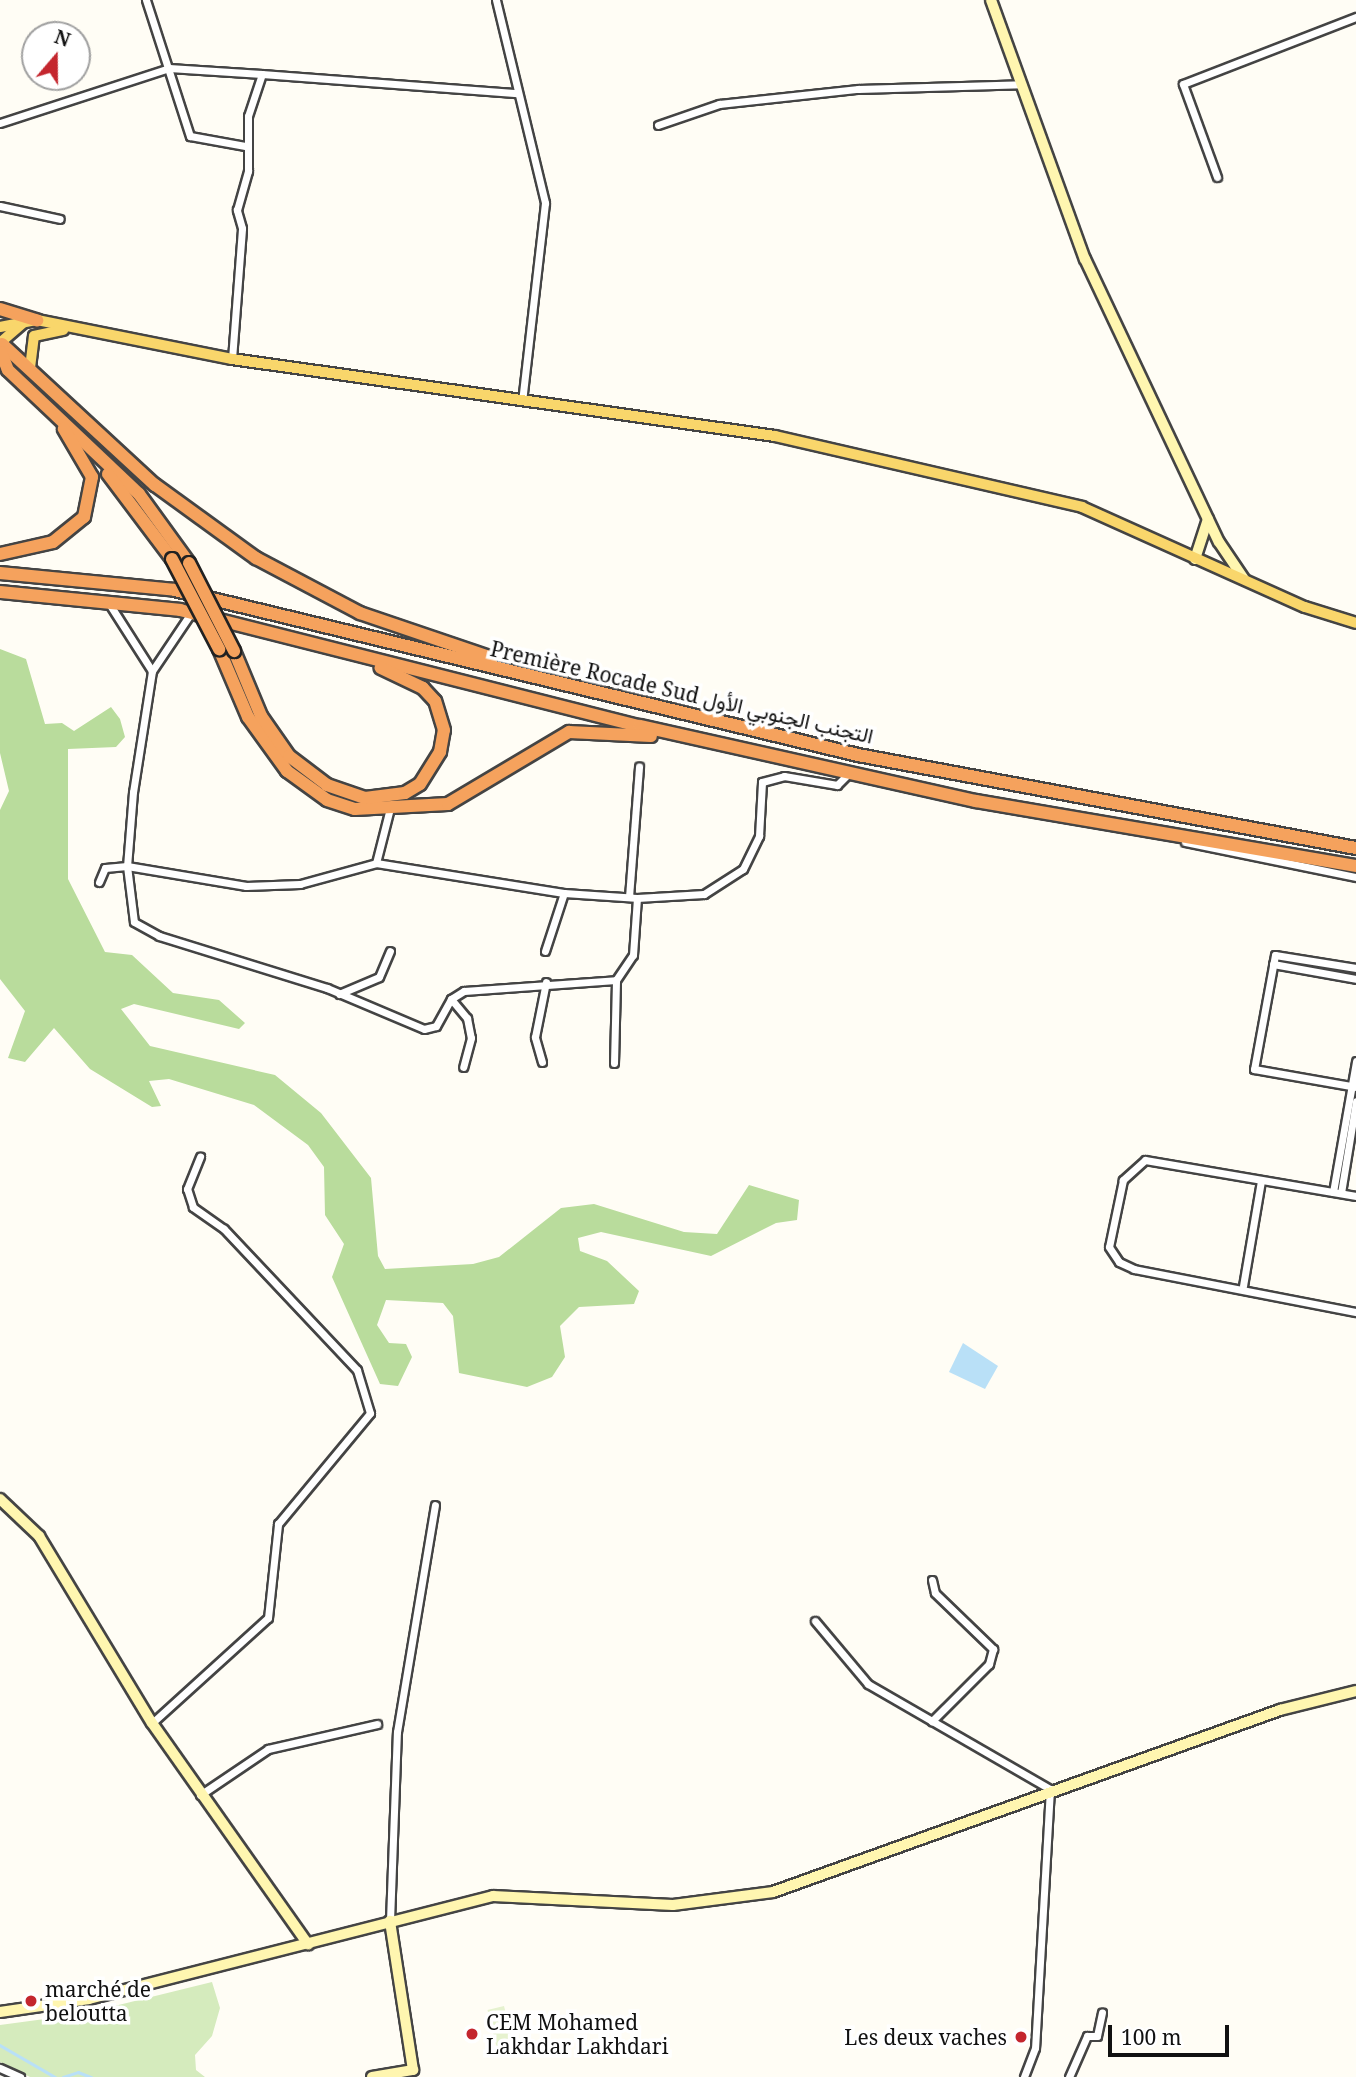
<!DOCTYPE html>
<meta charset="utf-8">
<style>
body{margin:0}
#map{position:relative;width:1356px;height:2077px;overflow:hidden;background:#fffdf5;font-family:"Noto Serif",Vazirmatn,serif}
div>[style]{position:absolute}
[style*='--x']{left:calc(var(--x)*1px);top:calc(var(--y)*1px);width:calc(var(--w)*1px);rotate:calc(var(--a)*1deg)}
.green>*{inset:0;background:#d5ebbd}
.forest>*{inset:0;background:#b9dc9c}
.pitch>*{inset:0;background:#e6f2cf;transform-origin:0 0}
.water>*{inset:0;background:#b9e0f7}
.stream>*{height:2.5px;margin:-1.25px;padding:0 1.25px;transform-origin:1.25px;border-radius:1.25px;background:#b9e0f7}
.roads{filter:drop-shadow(2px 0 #444) drop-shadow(-2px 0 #444) drop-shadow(0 2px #444) drop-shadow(0 -2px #444)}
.street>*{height:7px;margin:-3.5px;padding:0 3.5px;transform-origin:3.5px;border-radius:3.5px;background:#fff}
.secondary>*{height:10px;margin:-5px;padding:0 5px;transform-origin:5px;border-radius:5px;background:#fff6b0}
.primary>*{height:10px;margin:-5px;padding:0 5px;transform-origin:5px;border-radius:5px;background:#f9d66b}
.highway>*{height:12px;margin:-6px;padding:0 6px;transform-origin:6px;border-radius:6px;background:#f5a25d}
.bridges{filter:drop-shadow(2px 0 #222) drop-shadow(-2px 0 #222) drop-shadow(0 2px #222) drop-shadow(0 -2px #222)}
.highway-bridge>*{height:12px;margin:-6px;padding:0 6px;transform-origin:6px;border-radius:6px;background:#f5a25d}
.dots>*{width:19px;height:19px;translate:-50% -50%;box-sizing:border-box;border:4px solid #fff;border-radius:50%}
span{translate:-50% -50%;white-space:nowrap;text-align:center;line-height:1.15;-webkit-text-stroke:7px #fff;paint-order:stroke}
.street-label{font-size:21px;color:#111}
.poi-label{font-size:21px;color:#111}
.left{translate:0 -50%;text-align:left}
.right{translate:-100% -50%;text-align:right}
.north{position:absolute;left:21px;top:21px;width:70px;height:70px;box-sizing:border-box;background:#fff;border:2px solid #a0a0a0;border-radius:50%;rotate:20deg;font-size:19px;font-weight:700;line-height:28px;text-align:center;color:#111}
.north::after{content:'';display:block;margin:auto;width:24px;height:32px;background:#c4262e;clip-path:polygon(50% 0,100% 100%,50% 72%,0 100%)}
.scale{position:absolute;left:1108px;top:2025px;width:121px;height:32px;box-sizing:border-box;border:4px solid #111;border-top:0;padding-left:9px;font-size:21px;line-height:24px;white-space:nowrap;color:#111;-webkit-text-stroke:5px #fff;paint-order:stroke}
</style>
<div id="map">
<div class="green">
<i style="clip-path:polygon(212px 1982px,220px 2008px,212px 2036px,195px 2055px,196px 2070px,205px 2077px,30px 2077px,0 2062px,0 2025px,82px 2014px)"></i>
</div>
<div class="forest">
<i style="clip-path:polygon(0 649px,26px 659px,45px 724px,62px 723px,74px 731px,111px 707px,120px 719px,125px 737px,116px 747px,68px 749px,68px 879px,105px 952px,132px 955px,173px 993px,219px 1000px,245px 1023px,239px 1029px,134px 1004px,121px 1009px,150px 1046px,275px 1075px,321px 1113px,371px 1178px,378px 1256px,385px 1269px,473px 1264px,499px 1257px,561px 1208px,594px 1204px,684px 1232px,717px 1234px,749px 1185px,799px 1200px,797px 1220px,776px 1223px,711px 1256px,601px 1232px,578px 1238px,580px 1251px,607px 1261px,639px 1291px,634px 1304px,579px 1307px,560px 1326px,565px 1357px,552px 1377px,527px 1387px,459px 1373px,453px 1316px,443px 1303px,386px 1300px,377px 1325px,389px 1343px,406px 1344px,412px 1357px,398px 1386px,380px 1384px,332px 1277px,344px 1244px,325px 1215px,324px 1167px,308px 1145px,254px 1105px,169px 1079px,149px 1081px,161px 1106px,152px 1107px,90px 1069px,54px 1028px,25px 1062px,8px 1058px,25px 1011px,0 979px,0 810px,9px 791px,0 753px)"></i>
</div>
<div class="pitch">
<i style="left:504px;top:2006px;width:41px;height:17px;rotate:76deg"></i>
</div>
<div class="water">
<i style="clip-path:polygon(963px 1343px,998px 1366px,985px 1389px,949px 1372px)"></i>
</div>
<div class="stream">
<i style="--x:0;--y:2045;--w:64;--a:30.2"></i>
<i style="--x:63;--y:2077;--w:16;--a:-18"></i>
<i style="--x:78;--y:2072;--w:14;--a:21"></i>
</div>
<div class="roads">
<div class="street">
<i style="--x:146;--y:0;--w:143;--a:72.1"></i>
<i style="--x:190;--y:136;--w:56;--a:10.3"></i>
<i style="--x:496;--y:0;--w:209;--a:76.4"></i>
<i style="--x:545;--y:203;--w:199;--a:96.6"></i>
<i style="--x:0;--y:123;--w:178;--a:-18"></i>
<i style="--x:169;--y:68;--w:93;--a:3.7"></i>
<i style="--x:658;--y:125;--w:65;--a:-19"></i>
<i style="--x:719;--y:104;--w:140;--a:-6.2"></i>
<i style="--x:858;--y:89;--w:164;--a:-1.7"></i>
<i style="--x:1217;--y:177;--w:99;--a:-110.1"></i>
<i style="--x:1183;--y:84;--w:186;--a:-21.2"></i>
<i style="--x:0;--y:206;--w:61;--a:12.2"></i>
<i style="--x:232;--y:359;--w:131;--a:-85.6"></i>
<i style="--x:242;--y:228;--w:19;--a:-106"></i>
<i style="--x:237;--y:210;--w:41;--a:-74.2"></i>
<i style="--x:248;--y:171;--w:55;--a:-90"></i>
<i style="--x:248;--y:116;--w:44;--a:-71.6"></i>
<i style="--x:262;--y:74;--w:256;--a:4.3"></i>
<i style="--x:110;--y:605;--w:78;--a:57.5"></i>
<i style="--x:191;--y:613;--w:70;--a:123.9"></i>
<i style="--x:152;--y:671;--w:122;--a:98.9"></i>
<i style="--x:133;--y:792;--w:74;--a:94.6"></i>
<i style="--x:127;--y:866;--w:56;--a:82.9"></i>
<i style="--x:134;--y:922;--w:29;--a:29"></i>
<i style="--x:159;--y:936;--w:176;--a:17.2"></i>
<i style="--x:327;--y:988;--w:105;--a:22.9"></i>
<i style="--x:424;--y:1029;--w:12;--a:-14"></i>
<i style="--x:436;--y:1026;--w:31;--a:-61"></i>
<i style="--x:451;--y:999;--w:15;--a:-32"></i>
<i style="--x:464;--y:991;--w:152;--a:-4.1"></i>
<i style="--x:616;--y:980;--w:30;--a:-56"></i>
<i style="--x:633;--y:955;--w:57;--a:-86"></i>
<i style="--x:637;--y:898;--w:67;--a:-3.4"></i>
<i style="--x:704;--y:894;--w:46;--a:-32.7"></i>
<i style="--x:743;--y:869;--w:37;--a:-64"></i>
<i style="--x:759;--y:836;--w:54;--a:-86.8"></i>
<i style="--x:762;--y:782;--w:23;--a:-15"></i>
<i style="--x:784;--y:776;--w:54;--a:9.6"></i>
<i style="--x:837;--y:785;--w:17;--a:-45"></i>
<i style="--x:1185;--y:842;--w:175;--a:11.6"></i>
<i style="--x:376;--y:863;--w:190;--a:9.1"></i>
<i style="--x:564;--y:893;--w:73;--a:3.9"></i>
<i style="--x:99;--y:882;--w:15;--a:-67"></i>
<i style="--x:105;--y:868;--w:22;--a:-5"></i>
<i style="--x:127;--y:866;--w:121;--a:9.5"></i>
<i style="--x:246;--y:886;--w:54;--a:-2.1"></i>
<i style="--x:300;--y:884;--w:79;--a:-15.4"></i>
<i style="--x:376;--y:863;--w:53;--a:-75.7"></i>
<i style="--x:629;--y:897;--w:131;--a:-85.6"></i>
<i style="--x:545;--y:951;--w:61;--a:-71.9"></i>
<i style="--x:1273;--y:964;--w:84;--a:10.2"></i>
<i style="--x:1356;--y:968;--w:82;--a:-170.9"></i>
<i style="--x:1275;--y:955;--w:116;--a:100.4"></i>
<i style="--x:1254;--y:1069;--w:104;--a:10"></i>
<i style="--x:339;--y:994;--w:43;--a:-23"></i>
<i style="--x:379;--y:977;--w:28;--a:-67"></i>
<i style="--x:451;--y:999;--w:25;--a:50"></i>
<i style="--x:467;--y:1018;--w:20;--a:79"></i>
<i style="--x:471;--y:1038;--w:30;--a:105"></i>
<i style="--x:542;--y:1062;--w:26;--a:-106"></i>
<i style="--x:535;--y:1037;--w:56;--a:-78.7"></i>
<i style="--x:614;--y:1063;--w:83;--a:-88.6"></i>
<i style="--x:1333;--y:1192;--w:133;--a:-80"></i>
<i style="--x:1341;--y:1193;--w:93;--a:-80.7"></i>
<i style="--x:1356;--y:1196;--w:214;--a:-170.3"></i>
<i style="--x:1145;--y:1160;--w:30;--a:138"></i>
<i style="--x:1123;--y:1180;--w:68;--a:101.8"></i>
<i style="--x:1109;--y:1247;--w:18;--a:56"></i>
<i style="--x:1119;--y:1262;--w:17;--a:25"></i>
<i style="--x:1134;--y:1269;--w:226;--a:11"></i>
<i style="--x:1243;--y:1286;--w:107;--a:-80.3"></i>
<i style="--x:932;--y:1580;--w:13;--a:77"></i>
<i style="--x:935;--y:1593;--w:81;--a:44"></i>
<i style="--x:993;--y:1649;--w:16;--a:105"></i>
<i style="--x:989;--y:1664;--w:81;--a:135"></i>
<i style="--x:815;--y:1621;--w:82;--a:49.9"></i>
<i style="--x:868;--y:1684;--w:210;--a:30"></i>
<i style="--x:1050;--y:1789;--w:259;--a:93.3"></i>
<i style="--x:1035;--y:2048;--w:31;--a:111"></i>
<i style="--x:152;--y:1723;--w:156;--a:-42.2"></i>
<i style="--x:268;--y:1618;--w:95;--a:-83.9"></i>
<i style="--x:278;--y:1524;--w:144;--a:-50.3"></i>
<i style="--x:370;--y:1413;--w:45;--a:-106.8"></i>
<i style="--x:357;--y:1370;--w:194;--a:-133.3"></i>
<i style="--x:224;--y:1229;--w:38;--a:-145"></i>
<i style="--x:193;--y:1207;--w:19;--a:-108"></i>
<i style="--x:187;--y:1189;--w:35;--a:-68"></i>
<i style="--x:200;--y:1795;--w:82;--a:-34.1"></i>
<i style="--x:268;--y:1749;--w:112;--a:-12.9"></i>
<i style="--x:390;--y:1921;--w:189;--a:-87.9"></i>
<i style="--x:397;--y:1732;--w:230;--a:-80.5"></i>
<i style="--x:0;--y:2068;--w:22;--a:24"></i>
<i style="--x:1069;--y:2077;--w:45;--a:-66.3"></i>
<i style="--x:1087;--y:2036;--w:10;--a:0"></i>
<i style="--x:1097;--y:2036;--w:24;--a:-78"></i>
</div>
<div class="secondary">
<i style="--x:991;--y:0;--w:276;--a:70.1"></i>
<i style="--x:1085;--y:259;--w:313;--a:64.7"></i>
<i style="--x:1219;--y:542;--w:45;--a:56"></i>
<i style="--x:1195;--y:559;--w:42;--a:-72"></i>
<i style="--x:0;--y:1499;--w:54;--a:43.5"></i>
<i style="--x:39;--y:1536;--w:218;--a:58.9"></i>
<i style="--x:152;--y:1723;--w:271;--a:54.8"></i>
<i style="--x:0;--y:2012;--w:90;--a:-8.3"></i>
<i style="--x:89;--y:1999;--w:417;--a:-14.3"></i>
<i style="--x:493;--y:1896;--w:180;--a:2.9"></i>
<i style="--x:673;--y:1905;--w:101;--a:-7.4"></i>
<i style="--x:773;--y:1892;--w:539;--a:-19.75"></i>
<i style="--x:1280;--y:1710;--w:78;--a:-14"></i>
<i style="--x:372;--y:2077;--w:42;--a:-9.7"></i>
<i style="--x:413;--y:2070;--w:151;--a:-98.8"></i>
</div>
<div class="primary">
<i style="--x:0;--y:327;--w:38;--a:-11"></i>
<i style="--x:37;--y:320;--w:199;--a:11.3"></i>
<i style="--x:232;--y:359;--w:548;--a:8.07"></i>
<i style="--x:775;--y:436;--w:315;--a:13"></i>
<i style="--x:1082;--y:507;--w:244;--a:24.2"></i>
<i style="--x:1305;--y:607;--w:53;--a:17.4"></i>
<i style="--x:1;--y:342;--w:28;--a:-41"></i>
<i style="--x:30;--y:368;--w:32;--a:-83"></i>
<i style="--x:34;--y:336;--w:30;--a:-12"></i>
</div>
<div class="highway">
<i style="--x:0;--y:309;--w:39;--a:17"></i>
<i style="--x:2;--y:344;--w:208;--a:42.7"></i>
<i style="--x:155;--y:485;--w:125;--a:35.9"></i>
<i style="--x:256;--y:558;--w:118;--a:27.9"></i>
<i style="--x:360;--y:613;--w:139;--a:18.8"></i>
<i style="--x:1;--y:352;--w:19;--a:69"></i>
<i style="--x:8;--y:370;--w:180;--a:43.4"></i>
<i style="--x:139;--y:494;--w:85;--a:54.1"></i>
<i style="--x:108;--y:474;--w:106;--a:53"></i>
<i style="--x:0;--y:554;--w:54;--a:-12.8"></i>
<i style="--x:53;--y:542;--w:40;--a:-39"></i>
<i style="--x:84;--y:517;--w:41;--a:-78.7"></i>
<i style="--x:92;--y:477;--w:56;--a:-120.3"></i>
<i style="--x:0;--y:573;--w:176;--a:5.5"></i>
<i style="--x:175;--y:590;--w:703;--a:13.58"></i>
<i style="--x:858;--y:755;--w:507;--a:10.58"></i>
<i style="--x:0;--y:592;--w:181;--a:5.7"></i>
<i style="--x:180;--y:610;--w:474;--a:14.2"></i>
<i style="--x:640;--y:726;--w:344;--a:12.6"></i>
<i style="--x:976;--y:801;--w:386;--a:9.7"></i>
<i style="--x:219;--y:649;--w:74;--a:66.9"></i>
<i style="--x:248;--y:717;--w:67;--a:54.2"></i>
<i style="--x:287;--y:771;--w:49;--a:35.9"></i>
<i style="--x:327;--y:800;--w:29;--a:18"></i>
<i style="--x:355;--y:809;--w:93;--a:-3.1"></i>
<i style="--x:448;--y:804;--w:141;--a:-30.8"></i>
<i style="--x:569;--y:732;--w:82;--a:2.8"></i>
<i style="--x:234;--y:651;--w:70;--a:67.4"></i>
<i style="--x:261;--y:716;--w:49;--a:55"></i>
<i style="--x:289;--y:756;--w:48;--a:37.3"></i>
<i style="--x:327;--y:785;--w:40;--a:18.9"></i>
<i style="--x:365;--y:798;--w:40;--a:-7.1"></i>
<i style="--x:405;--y:793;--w:17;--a:-31"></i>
<i style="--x:420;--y:784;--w:38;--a:-58"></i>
<i style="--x:440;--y:752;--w:22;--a:-80"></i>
<i style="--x:444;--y:730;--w:30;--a:-107"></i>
<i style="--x:435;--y:701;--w:18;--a:-133"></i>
<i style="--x:423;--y:688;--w:47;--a:-154.5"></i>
</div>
</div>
<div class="bridges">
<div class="highway-bridge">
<i style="--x:172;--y:559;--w:102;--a:62.4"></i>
<i style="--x:189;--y:563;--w:99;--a:62.9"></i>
</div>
</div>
<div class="dots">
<i style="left:31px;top:2001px;background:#c4262e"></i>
<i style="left:472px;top:2034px;background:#c4262e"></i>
<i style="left:1021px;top:2037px;background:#c4262e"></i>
</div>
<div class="street-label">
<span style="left:682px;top:692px;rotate:13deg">Première Rocade Sud التجنب الجنوبي الأول</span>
</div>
<div class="poi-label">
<span class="left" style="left:45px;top:2001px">marché de<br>beloutta</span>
<span class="left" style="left:486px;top:2034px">CEM Mohamed<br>Lakhdar Lakhdari</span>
<span class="right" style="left:1007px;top:2037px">Les deux vaches</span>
</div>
<div class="north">N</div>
<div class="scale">100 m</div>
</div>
